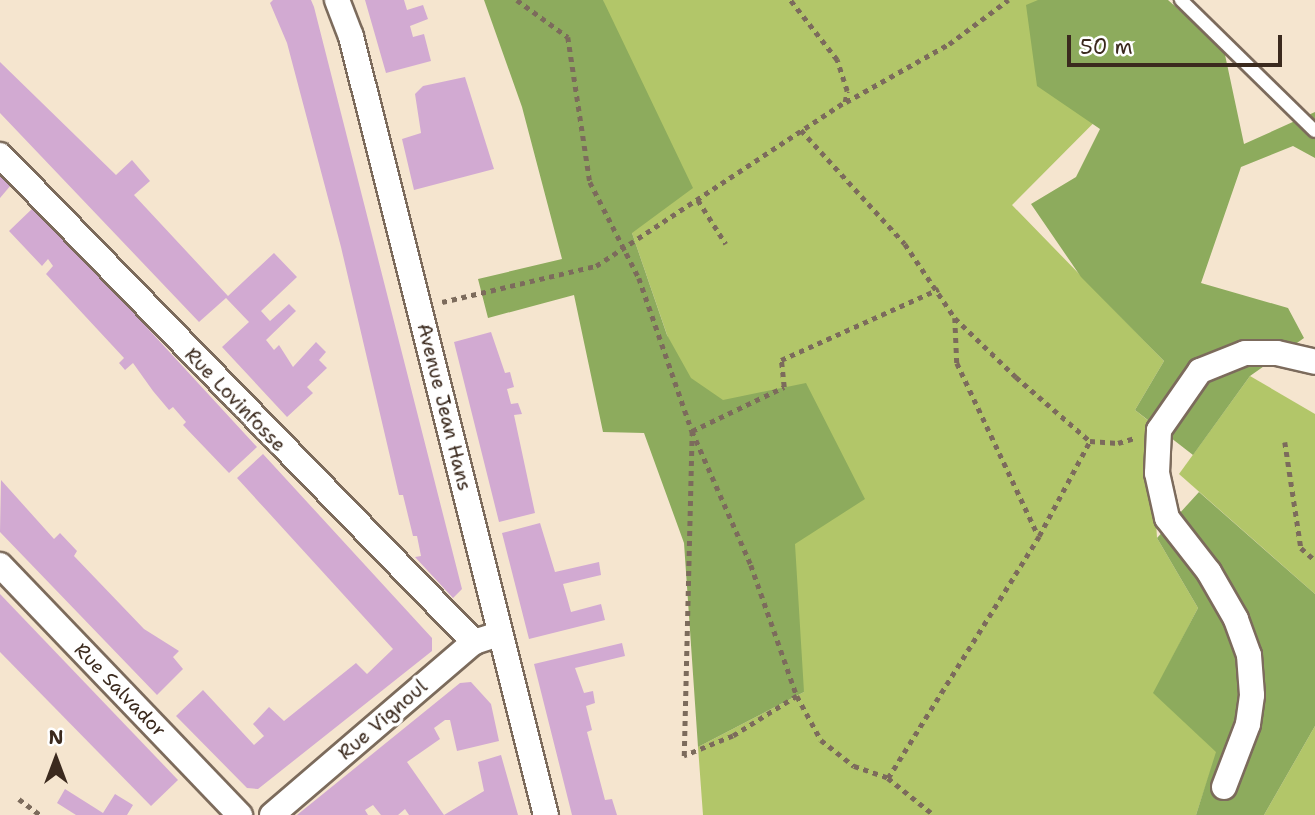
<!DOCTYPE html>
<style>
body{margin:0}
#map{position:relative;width:1315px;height:815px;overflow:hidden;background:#f5e5cf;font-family:"Shantell Sans",sans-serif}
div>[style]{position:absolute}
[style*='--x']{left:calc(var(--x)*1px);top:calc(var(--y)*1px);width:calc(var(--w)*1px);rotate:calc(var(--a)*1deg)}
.green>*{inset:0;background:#b2c669}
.forest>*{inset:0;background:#8dab5d}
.building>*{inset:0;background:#d2aad2}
.path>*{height:4.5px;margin-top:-2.25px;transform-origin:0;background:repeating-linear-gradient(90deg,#7c6b5c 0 5px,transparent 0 10px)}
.roads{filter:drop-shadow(2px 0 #7c6b5c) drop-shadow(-2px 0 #7c6b5c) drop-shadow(0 2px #7c6b5c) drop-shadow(0 -2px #7c6b5c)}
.lane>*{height:12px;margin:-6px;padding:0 6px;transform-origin:6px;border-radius:6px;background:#fff}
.street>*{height:24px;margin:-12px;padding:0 12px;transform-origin:12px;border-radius:12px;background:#fff}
span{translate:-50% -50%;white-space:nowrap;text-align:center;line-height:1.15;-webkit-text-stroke:7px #fff;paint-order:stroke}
.street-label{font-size:19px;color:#3b2a1e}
.north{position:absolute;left:21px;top:724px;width:70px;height:70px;-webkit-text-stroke:5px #fff;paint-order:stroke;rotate:0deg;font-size:19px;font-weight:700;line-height:28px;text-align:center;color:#3b2a1e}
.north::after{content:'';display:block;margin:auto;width:24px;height:32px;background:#3b2a1e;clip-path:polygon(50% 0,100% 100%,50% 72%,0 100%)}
.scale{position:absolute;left:1067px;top:35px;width:215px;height:32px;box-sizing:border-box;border:4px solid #3b2a1e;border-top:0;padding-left:9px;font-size:21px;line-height:24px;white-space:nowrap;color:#3b2a1e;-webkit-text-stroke:5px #fff;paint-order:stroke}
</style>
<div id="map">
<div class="green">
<i style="clip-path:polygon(603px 0,1166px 0,1191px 25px,1012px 205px,1164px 361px,1135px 410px,1150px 422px,1157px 538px,1198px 608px,1154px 693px,1217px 752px,1196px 815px,703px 815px,698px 747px,804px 692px,695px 416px,632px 233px)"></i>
<i style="clip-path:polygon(1250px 376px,1315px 414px,1315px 594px,1179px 474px)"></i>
<i style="clip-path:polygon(1315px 726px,1315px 815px,1264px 815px)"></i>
</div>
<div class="forest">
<i style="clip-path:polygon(484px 0,603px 0,693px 188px,632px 233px,667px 335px,691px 378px,723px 400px,806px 383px,865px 499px,795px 544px,804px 692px,698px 747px,684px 543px,644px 433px,603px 432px,574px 295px,488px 318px,478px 279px,562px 259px,522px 107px)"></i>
<i style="clip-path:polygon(1038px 0,1168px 0,1224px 50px,1244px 144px,1315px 112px,1315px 158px,1293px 146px,1241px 167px,1201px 283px,1288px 308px,1304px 338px,1250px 376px,1193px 455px,1135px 410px,1164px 361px,1081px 277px,1031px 204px,1076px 177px,1100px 129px,1037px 86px,1026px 5px)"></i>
<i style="clip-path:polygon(1199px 492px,1315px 594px,1315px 726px,1264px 815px,1196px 815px,1216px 752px,1153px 693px,1198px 608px,1157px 538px)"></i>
</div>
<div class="building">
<i style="clip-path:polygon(273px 0,311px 0,314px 7px,462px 589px,453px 598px,415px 557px,421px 556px,417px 536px,413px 536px,403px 495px,399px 495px,341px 247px,287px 43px,270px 3px)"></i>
<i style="clip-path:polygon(365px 0,404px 0,407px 10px,423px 5px,428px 19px,410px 26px,413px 37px,424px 34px,431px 61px,386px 73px)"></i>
<i style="clip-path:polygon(0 62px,116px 175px,132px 160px,150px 181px,134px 195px,228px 296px,274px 253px,297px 277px,261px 311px,270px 321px,289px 304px,296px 311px,266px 340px,274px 350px,279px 345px,293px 367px,316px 342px,326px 352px,319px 360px,327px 368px,307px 387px,313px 393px,287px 417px,222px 347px,249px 322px,226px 298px,199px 322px,0 113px)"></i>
<i style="clip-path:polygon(465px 77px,494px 169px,414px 190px,402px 139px,421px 133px,415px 94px,423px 86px)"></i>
<i style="clip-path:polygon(0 175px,11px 185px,0 198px)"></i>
<i style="clip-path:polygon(35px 206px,257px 447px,229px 473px,183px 425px,186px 422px,173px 407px,169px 410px,153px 391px,133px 363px,125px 370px,119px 363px,124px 358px,46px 274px,53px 266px,48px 259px,42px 266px,9px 231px)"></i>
<i style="clip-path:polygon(491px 332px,505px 373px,510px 372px,514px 387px,507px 389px,511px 404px,518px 403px,522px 414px,514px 415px,535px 513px,499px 522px,454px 342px)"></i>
<i style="clip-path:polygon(263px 454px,432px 638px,432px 651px,258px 789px,247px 788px,176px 716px,203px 690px,254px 745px,264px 736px,253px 724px,269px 707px,284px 721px,356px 663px,367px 674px,393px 649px,237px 478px)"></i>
<i style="clip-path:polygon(1px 480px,54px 539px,60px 533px,77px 551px,74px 556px,144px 629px,179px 651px,173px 657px,183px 669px,157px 695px,0 532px)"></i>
<i style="clip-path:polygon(540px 523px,555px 572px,599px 562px,601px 575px,563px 584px,571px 612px,601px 604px,605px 620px,529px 639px,502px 533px)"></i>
<i style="clip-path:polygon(0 594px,178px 780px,151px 806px,0 652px)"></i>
<i style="clip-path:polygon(622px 643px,625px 656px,575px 668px,584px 693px,593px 691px,595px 703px,586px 706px,592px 730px,587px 732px,605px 800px,612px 799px,617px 815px,572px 815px,534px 664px)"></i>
<i style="clip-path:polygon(471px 682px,491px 704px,499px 741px,457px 751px,450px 720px,445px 720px,434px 728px,440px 739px,407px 762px,444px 815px,484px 791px,478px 762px,501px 755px,518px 815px,409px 815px,405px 809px,398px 815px,381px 815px,373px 805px,365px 810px,368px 815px,297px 815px,460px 683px)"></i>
<i style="clip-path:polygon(65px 789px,103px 813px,115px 794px,133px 805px,127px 815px,76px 815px,57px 803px)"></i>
</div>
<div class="path">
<i style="--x:517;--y:0;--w:63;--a:36"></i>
<i style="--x:568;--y:37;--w:147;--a:81.4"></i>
<i style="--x:590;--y:182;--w:108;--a:63"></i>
<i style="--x:639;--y:278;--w:162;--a:70.9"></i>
<i style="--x:692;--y:431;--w:146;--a:66.2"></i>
<i style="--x:751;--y:565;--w:139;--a:70.7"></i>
<i style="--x:797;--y:696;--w:50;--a:61.4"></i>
<i style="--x:821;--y:740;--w:42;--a:38.2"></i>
<i style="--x:854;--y:766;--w:36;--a:19"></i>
<i style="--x:888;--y:778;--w:59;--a:38.8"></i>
<i style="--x:846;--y:102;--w:118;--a:-29.4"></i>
<i style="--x:949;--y:44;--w:74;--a:-36.7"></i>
<i style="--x:801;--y:130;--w:154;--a:47.6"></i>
<i style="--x:905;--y:244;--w:89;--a:56"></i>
<i style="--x:955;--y:318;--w:85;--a:44"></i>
<i style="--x:1016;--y:377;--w:98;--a:40.9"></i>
<i style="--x:1090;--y:441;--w:28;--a:4"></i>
<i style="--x:1118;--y:443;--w:17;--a:-17"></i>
<i style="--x:698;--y:200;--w:52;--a:57.5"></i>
<i style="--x:442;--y:302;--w:158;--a:-13.2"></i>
<i style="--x:596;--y:266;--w:298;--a:-33.4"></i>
<i style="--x:845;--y:102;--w:11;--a:-80"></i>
<i style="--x:847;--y:91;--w:33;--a:-108"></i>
<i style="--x:837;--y:60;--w:76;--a:-128.1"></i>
<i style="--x:955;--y:318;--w:45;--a:87.5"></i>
<i style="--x:957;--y:363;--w:190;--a:64.8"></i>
<i style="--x:1285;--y:442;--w:107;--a:81.4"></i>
<i style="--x:1301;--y:548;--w:18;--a:41"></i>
<i style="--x:797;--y:696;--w:75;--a:148"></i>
<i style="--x:733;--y:736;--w:53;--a:157.8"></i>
<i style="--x:684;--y:756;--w:325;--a:-88.6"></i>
<i style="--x:692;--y:431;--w:102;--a:-25.6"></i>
<i style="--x:784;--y:387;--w:27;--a:-96"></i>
<i style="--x:781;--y:360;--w:173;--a:-24.2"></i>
<i style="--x:888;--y:778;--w:285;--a:-58"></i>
<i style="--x:1039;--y:536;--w:108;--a:-61.8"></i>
<i style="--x:19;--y:799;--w:26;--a:37"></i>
</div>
<div class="roads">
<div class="lane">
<i style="--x:1181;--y:0;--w:187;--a:44.4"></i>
</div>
<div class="street">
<i style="--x:337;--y:0;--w:39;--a:69"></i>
<i style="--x:351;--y:36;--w:803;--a:75.95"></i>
<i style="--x:0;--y:155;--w:680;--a:45.78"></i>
<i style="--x:0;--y:565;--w:347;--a:46.2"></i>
<i style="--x:1224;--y:787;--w:67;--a:-69.1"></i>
<i style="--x:1248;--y:724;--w:29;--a:-82"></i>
<i style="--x:1252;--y:695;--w:40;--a:-94.3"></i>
<i style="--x:1249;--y:655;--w:38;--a:-110"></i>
<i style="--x:1236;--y:619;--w:54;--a:-119.9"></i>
<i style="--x:1209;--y:572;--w:68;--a:-127.9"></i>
<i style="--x:1167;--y:518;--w:46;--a:-102.5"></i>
<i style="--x:1157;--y:473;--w:43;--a:-87.3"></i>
<i style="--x:1159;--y:430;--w:72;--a:-55.2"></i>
<i style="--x:1200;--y:371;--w:48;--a:-21.8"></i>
<i style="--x:1245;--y:353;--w:32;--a:0"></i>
<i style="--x:1277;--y:353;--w:39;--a:13"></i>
<i style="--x:272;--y:815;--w:266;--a:-40.6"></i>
<i style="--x:474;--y:642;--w:16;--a:-18"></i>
</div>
</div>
<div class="street-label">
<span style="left:235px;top:400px;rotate:46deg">Rue Lovinfosse</span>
<span style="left:444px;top:407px;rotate:76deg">Avenue Jean Hans</span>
<span style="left:120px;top:690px;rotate:46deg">Rue Salvador</span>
<span style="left:383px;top:720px;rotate:-41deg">Rue Vignoul</span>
</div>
<div class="north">N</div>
<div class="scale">50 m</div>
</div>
